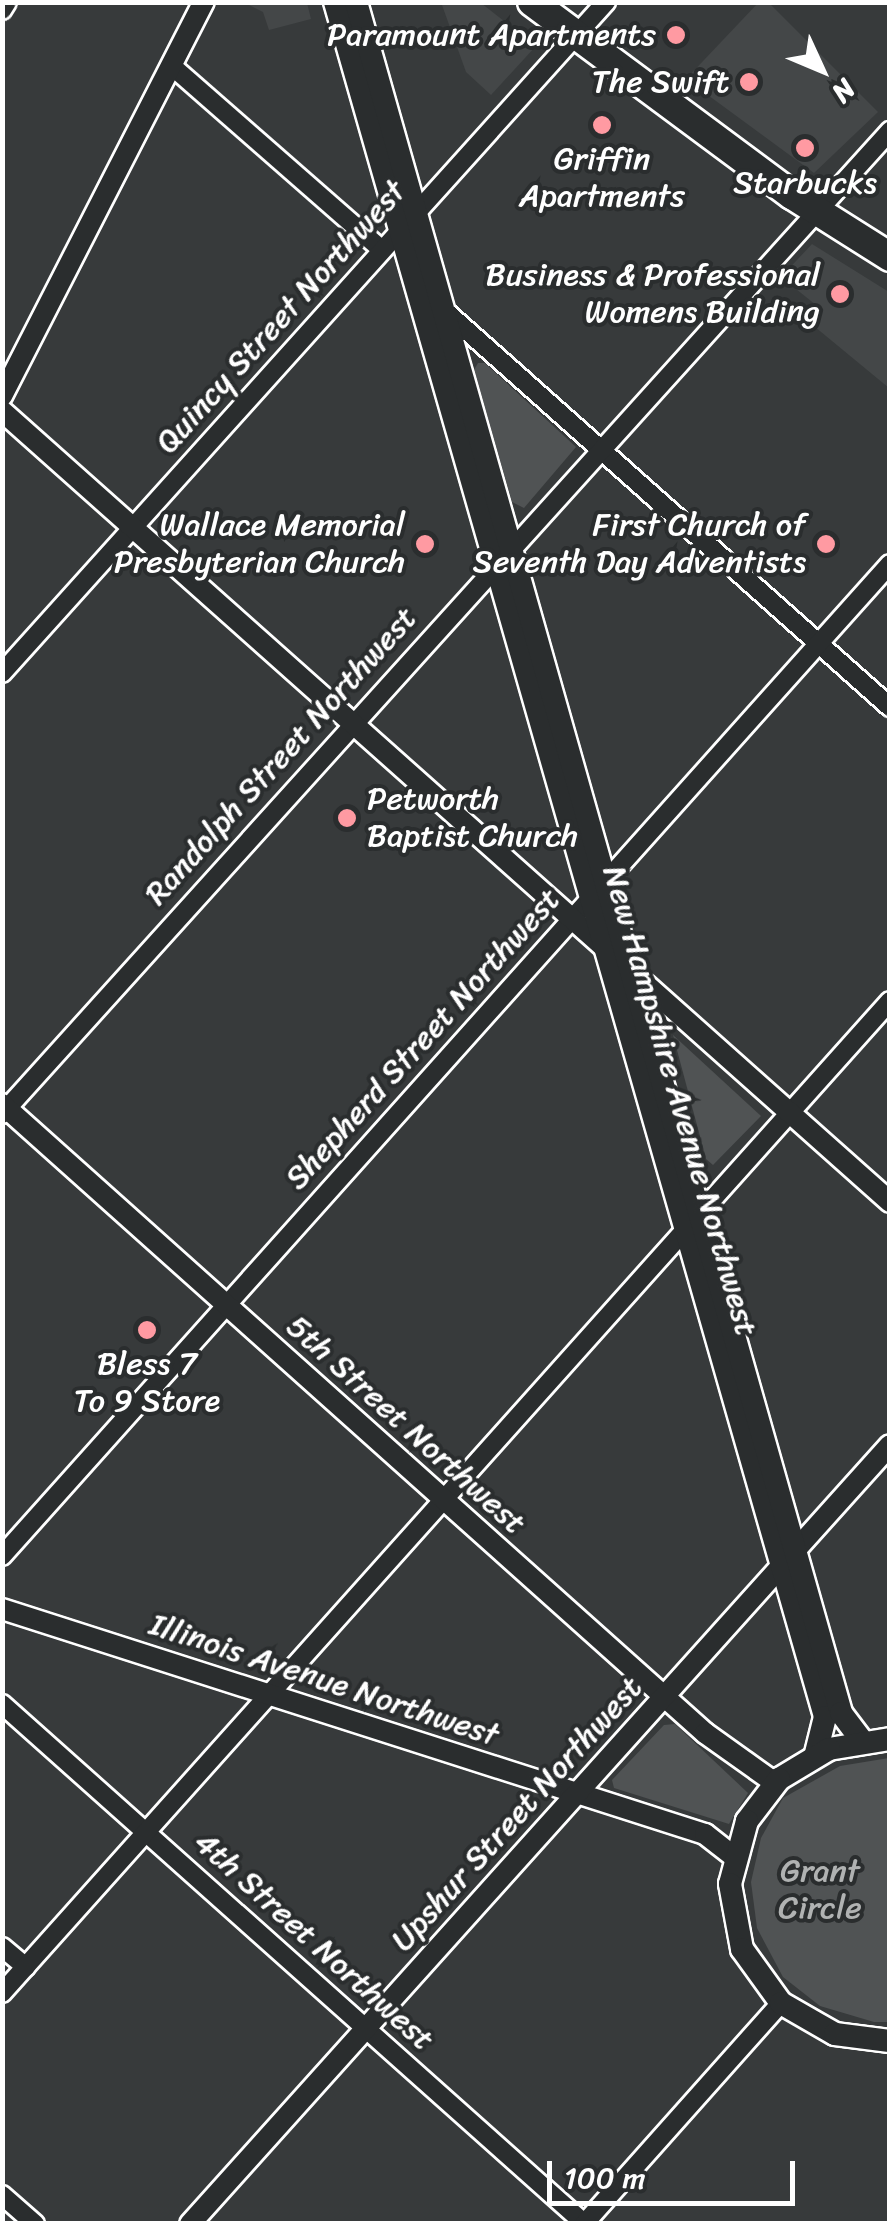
<!DOCTYPE html>
<style>
body{margin:0}
#map{position:relative;width:892px;height:2226px;overflow:hidden;background:#373a3b;font-family:Sriracha,sans-serif}
div>[style]{position:absolute}
[style*='--x']{left:calc(var(--x)*1px);top:calc(var(--y)*1px);width:calc(var(--w)*1px);rotate:calc(var(--a)*1deg)}
.built>*{inset:0;background:#444748}
.green>*{inset:0;background:#505354}
.roads{filter:drop-shadow(2px 0 #fff) drop-shadow(-2px 0 #fff) drop-shadow(0 2px #fff) drop-shadow(0 -2px #fff)}
.minor>*{height:18px;margin:-9px;padding:0 9px;transform-origin:9px;border-radius:9px;background:#2a2d2e}
.tertiary>*{height:20px;margin:-10px;padding:0 10px;transform-origin:10px;border-radius:10px;background:#2a2d2e}
.secondary>*{height:22px;margin:-11px;padding:0 11px;transform-origin:11px;border-radius:11px;background:#2a2d2e}
.trunk>*{height:28px;margin:-14px;padding:0 14px;transform-origin:14px;border-radius:14px;background:#2a2d2e}
.dots>*{width:28px;height:28px;translate:-50% -50%;box-sizing:border-box;border:5px solid #2a2d2e;border-radius:50%}
span{translate:-50% -50%;white-space:nowrap;text-align:center;line-height:1.15;-webkit-text-stroke:8px #2a2d2e;paint-order:stroke}
.poi-label{font-size:32px;color:#fff}
.right{translate:-100% -50%;text-align:right}
.left{translate:0 -50%;text-align:left}
.street-label{font-size:32px;color:#fff}
.park-label{font-size:32px;color:#b0b2b2}
.frame{position:absolute;inset:0;border:5px solid #fff;pointer-events:none}
.north{position:absolute;left:772px;top:20px;width:100px;height:100px;-webkit-text-stroke:8px #2a2d2e;paint-order:stroke;rotate:134deg;font-size:28px;font-weight:700;line-height:40px;text-align:center;color:#fff}
.north::after{content:'';display:block;margin:auto;width:35px;height:45px;background:#fff;clip-path:polygon(50% 0,100% 100%,50% 72%,0 100%)}
.scale{position:absolute;left:547px;top:2161px;width:248px;height:45px;box-sizing:border-box;border:5px solid #fff;border-top:0;padding-left:12px;font-size:30px;line-height:35px;white-space:nowrap;color:#fff;-webkit-text-stroke:8px #2a2d2e;paint-order:stroke}
</style>
<div id="map">
<div class="built">
<i style="clip-path:polygon(245px 3px,307px 3px,311px 19px,269px 30px,263px 12px)"></i>
<i style="clip-path:polygon(481px 3px,536px 46px,491px 95px,466px 72px,442px 5px)"></i>
<i style="clip-path:polygon(758px 3px,769px 3px,878px 112px,814px 173px,686px 79px)"></i>
<i style="clip-path:polygon(812px 244px,889px 292px,889px 388px,809px 322px,816px 305px,781px 277px)"></i>
</div>
<div class="green">
<i style="clip-path:polygon(478px 363px,485px 363px,576px 447px,524px 508px,512px 502px,474px 370px)"></i>
<i style="clip-path:polygon(673px 1035px,761px 1116px,713px 1165px,706px 1159px)"></i>
<i style="clip-path:polygon(675px 1724px,748px 1793px,729px 1824px,614px 1788px,612px 1780px,664px 1725px)"></i>
<i style="clip-path:polygon(889px 1758px,889px 2022px,874px 2022px,820px 2006px,783px 1977px,757px 1928px,751px 1882px,761px 1838px,783px 1798px,840px 1766px)"></i>
</div>
<div class="roads">
<div class="minor">
<i style="--x:2;--y:10;--w:9;--a:-58"></i>
<i style="--x:173;--y:67;--w:276;--a:41.2"></i>
<i style="--x:445;--y:311;--w:596;--a:41.67"></i>
<i style="--x:2;--y:673;--w:903;--a:-48.01"></i>
<i style="--x:2;--y:1114;--w:1325;--a:-47.91"></i>
<i style="--x:2;--y:1556;--w:1331;--a:-48.17"></i>
<i style="--x:2;--y:1704;--w:781;--a:41.73"></i>
<i style="--x:2;--y:1947;--w:31;--a:40"></i>
<i style="--x:2;--y:1993;--w:1331;--a:-48.17"></i>
<i style="--x:2;--y:2195;--w:44;--a:41.3"></i>
<i style="--x:584;--y:2224;--w:296;--a:-48.3"></i>
</div>
<div class="tertiary">
<i style="--x:2;--y:396;--w:443;--a:-62.9"></i>
<i style="--x:2;--y:411;--w:1189;--a:41.69"></i>
<i style="--x:2;--y:1104;--w:943;--a:41.82"></i>
<i style="--x:705;--y:1733;--w:86;--a:35.5"></i>
<i style="--x:2;--y:1609;--w:738;--a:17.75"></i>
<i style="--x:705;--y:1834;--w:37;--a:38"></i>
<i style="--x:190;--y:2224;--w:1047;--a:-48.06"></i>
</div>
<div class="secondary">
<i style="--x:335;--y:2;--w:1784;--a:74.05"></i>
<i style="--x:825;--y:1717;--w:38;--a:104"></i>
<i style="--x:356;--y:2;--w:1778;--a:74.17"></i>
<i style="--x:841;--y:1713;--w:34;--a:53"></i>
<i style="--x:890;--y:1739;--w:62;--a:170.7"></i>
<i style="--x:829;--y:1749;--w:58;--a:149"></i>
<i style="--x:779;--y:1779;--w:53;--a:127.3"></i>
<i style="--x:747;--y:1821;--w:65;--a:105.1"></i>
<i style="--x:730;--y:1884;--w:66;--a:79.5"></i>
<i style="--x:742;--y:1949;--w:67;--a:54.2"></i>
<i style="--x:781;--y:2003;--w:62;--a:29.9"></i>
<i style="--x:835;--y:2034;--w:55;--a:7.3"></i>
</div>
<div class="trunk">
<i style="--x:532;--y:2;--w:324;--a:36.6"></i>
<i style="--x:792;--y:195;--w:116;--a:32.3"></i>
</div>
</div>
<div class="dots">
<i style="left:676px;top:35px;background:#ff9aa2"></i>
<i style="left:749px;top:82px;background:#ff9aa2"></i>
<i style="left:602px;top:125px;background:#ff9aa2"></i>
<i style="left:805px;top:148px;background:#ff9aa2"></i>
<i style="left:840px;top:294px;background:#ff9aa2"></i>
<i style="left:425px;top:544px;background:#ff9aa2"></i>
<i style="left:826px;top:544px;background:#ff9aa2"></i>
<i style="left:347px;top:818px;background:#ff9aa2"></i>
<i style="left:147px;top:1330px;background:#ff9aa2"></i>
</div>
<div class="poi-label">
<span class="right" style="left:656px;top:35px">Paramount Apartments</span>
<span class="right" style="left:729px;top:82px">The Swift</span>
<span style="left:602px;top:178px">Griffin<br>Apartments</span>
<span style="left:805px;top:183px">Starbucks</span>
<span class="right" style="left:820px;top:294px">Business &amp; Professional<br>Womens Building</span>
<span class="right" style="left:405px;top:544px">Wallace Memorial<br>Presbyterian Church</span>
<span class="right" style="left:806px;top:544px">First Church of<br>Seventh Day Adventists</span>
<span class="left" style="left:367px;top:818px">Petworth<br>Baptist Church</span>
<span style="left:147px;top:1383px">Bless 7<br>To 9 Store</span>
</div>
<div class="street-label">
<span style="left:281px;top:317px;rotate:-48deg">Quincy Street Northwest</span>
<span style="left:281px;top:756px;rotate:-48deg">Randolph Street Northwest</span>
<span style="left:423px;top:1039px;rotate:-48deg">Shepherd Street Northwest</span>
<span style="left:680px;top:1101px;rotate:74deg">New Hampshire Avenue Northwest</span>
<span style="left:406px;top:1425px;rotate:42deg">5th Street Northwest</span>
<span style="left:324px;top:1680px;rotate:18deg">Illinois Avenue Northwest</span>
<span style="left:517px;top:1814px;rotate:-48deg">Upshur Street Northwest</span>
<span style="left:314px;top:1941px;rotate:42deg">4th Street Northwest</span>
</div>
<div class="park-label">
<span style="left:820px;top:1890px">Grant<br>Circle</span>
</div>
<div class="frame"></div>
<div class="north">N</div>
<div class="scale">100 m</div>
</div>
